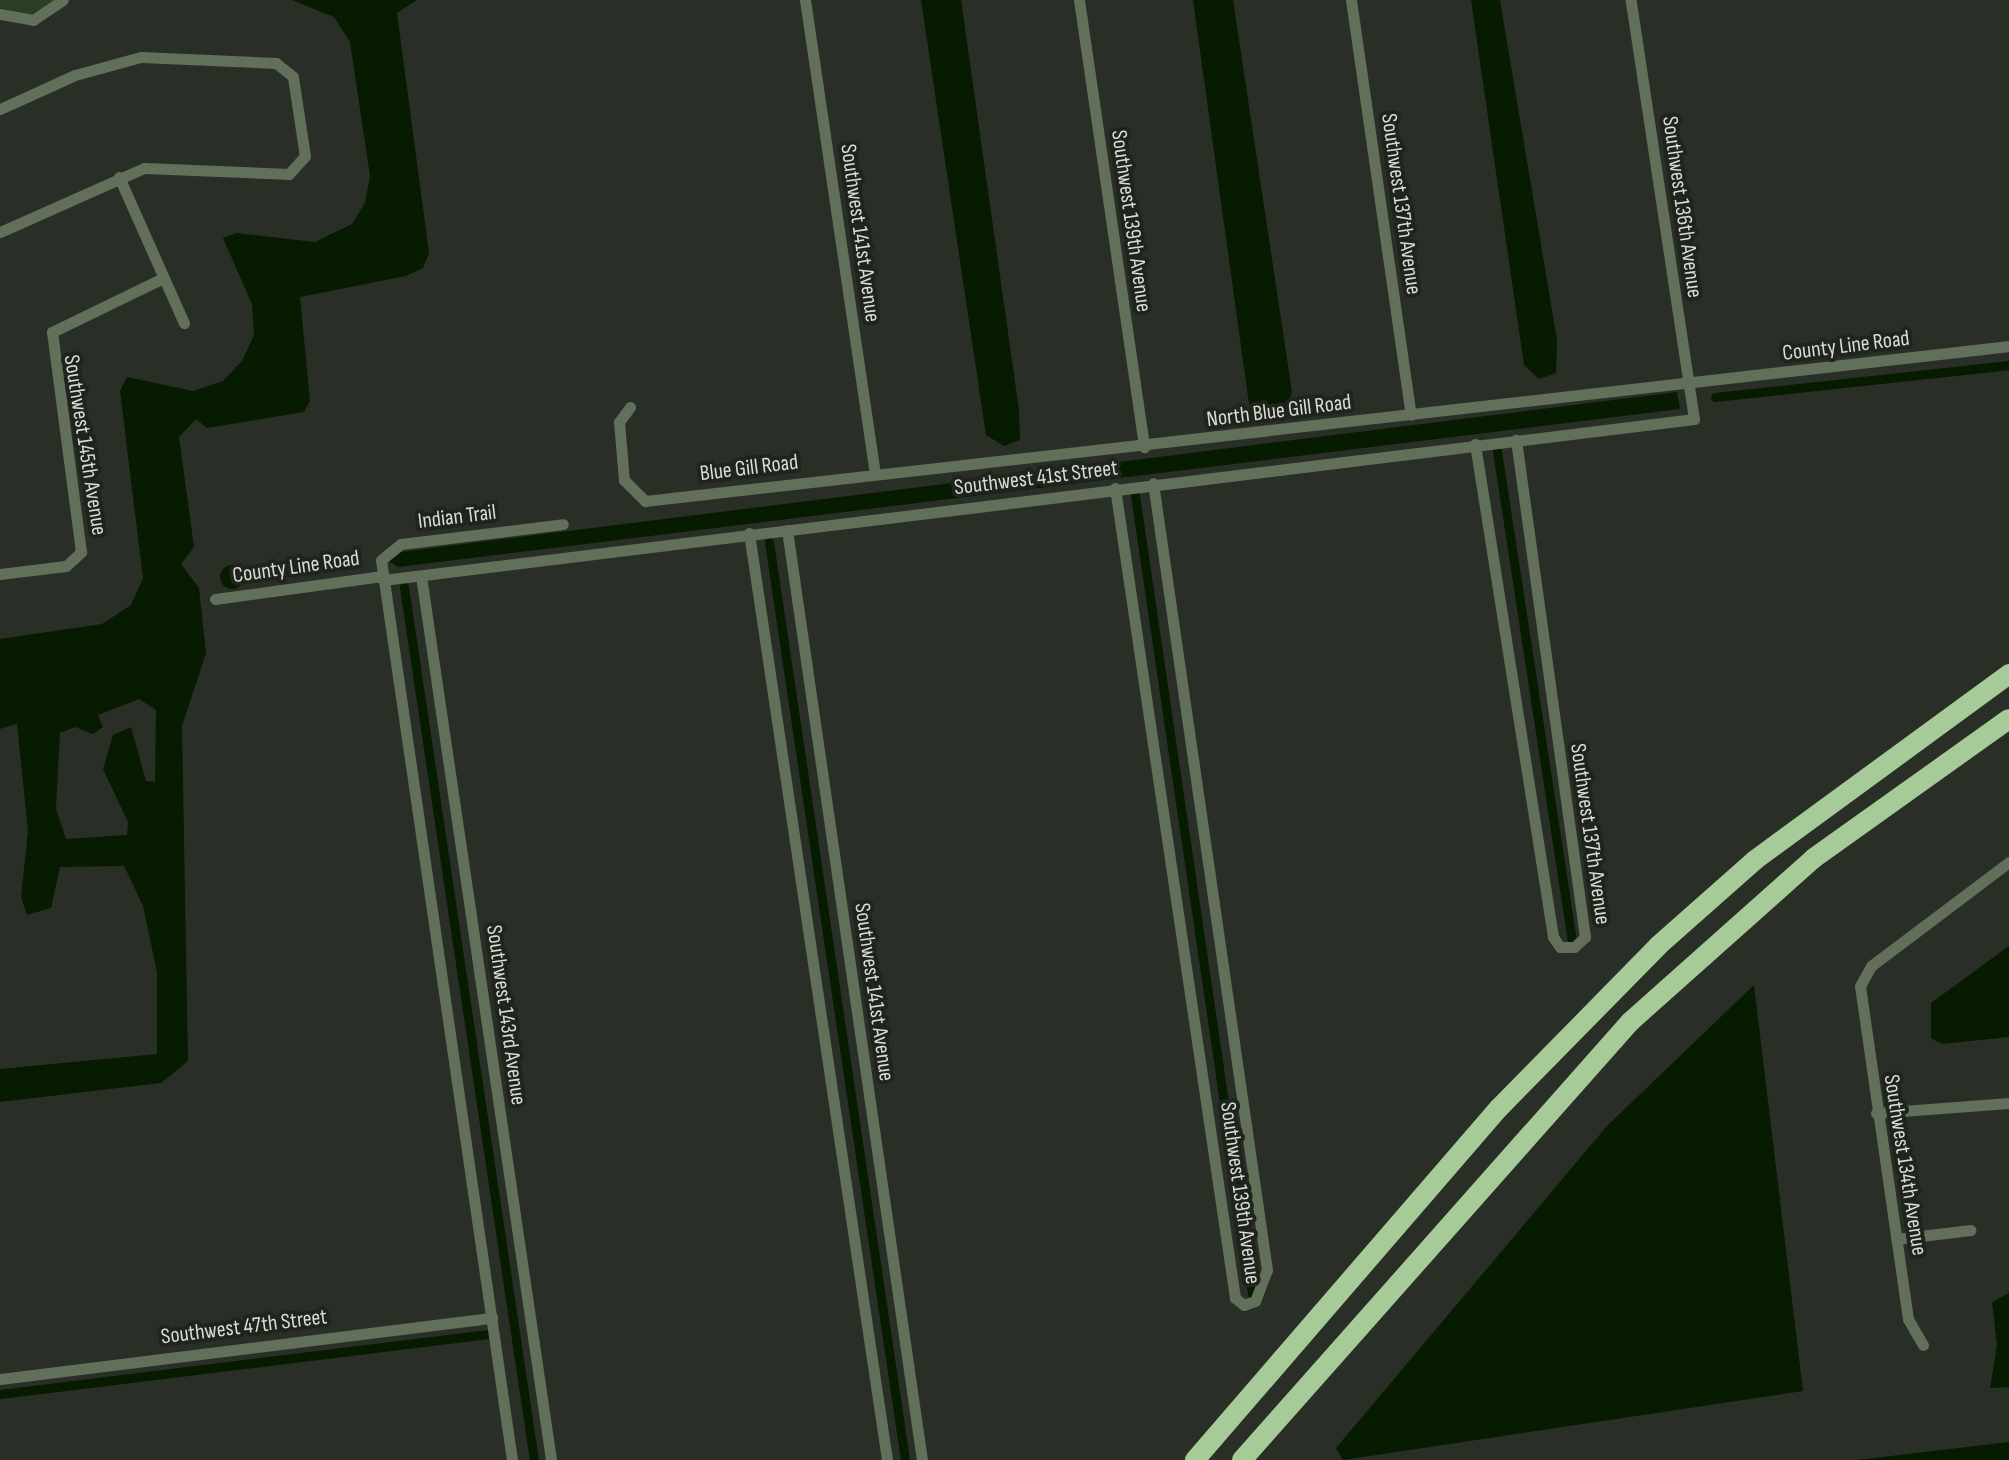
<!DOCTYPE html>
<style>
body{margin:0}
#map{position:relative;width:2009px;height:1460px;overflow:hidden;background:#292f26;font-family:"Sofia Sans Condensed",sans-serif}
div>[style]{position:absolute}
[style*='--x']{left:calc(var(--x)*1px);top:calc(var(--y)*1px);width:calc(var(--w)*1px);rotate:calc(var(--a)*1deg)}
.green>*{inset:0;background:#2b3d23}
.water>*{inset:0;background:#061b00}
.round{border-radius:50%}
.canal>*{height:9px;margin:-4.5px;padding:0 4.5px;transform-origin:4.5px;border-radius:4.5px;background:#061b00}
.minor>*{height:11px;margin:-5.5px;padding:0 5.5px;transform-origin:5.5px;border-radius:5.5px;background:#616f5b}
.motorway>*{height:20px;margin:-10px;padding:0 10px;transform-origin:10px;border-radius:10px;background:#a7cb98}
span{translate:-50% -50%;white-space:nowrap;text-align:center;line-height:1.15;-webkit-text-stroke:8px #1f251d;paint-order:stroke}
.street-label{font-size:22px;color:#d8ddd7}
</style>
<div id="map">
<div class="green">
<i style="clip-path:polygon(0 0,58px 0,30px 14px,0 8px)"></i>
</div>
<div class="water">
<i style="clip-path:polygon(evenodd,292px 0,417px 0,397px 13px,429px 253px,423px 268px,406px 276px,300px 297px,310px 401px,304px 412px,207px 428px,196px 419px,179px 437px,194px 547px,181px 564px,199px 588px,206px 653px,182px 726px,188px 1061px,161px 1083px,0 1102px,0 1069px,157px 1054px,157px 972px,143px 906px,124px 866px,60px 867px,51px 908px,27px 915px,21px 897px,28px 831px,17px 724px,0 729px,0 639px,102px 624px,131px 605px,143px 578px,120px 391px,127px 377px,193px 391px,223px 381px,242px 361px,254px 335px,252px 304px,223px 238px,237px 233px,315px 242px,352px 224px,365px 203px,370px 176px,350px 42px,334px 17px,292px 0,139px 699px,156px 710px,155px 782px,146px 781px,131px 727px,113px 735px,103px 769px,128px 822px,127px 835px,66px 839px,56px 809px,60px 733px,75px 727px,93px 734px,103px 727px,98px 715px,139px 699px)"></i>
<i style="clip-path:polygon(921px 0,961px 0,1019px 410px,1020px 440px,1004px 446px,986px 435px)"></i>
<i style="clip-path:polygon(1193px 0,1233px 0,1292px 392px,1285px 413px,1265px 416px,1249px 404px)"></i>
<i style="clip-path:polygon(1471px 0,1500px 0,1557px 340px,1556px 373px,1539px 379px,1524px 365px)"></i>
<i style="clip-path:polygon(1677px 392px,1680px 409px,398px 567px,389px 561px,401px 552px)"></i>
<i style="clip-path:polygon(311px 562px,308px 574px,262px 576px,264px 566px)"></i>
<i class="round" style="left:220px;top:565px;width:24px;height:24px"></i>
<i style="clip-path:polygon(2009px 946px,2009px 1037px,1942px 1044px,1931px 1038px,1931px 1003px)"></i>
<i style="clip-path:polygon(1754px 985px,1803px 1391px,1343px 1460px,1336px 1448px,1607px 1126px)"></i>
<i style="clip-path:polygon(2009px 1293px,2009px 1387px,1990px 1388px,1997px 1345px,1992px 1302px)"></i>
<i style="clip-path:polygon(2009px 1442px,2009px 1460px,1857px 1460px)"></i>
</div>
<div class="canal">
<i style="--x:1715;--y:397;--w:296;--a:-6.2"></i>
<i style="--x:1497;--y:451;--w:497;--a:81.3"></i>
<i style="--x:1135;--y:495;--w:807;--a:81.66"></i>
<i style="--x:769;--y:542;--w:928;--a:81.57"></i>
<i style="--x:404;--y:587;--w:883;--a:81.53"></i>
<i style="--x:0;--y:1394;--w:492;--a:-7"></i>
</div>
<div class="minor">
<i style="--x:805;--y:0;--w:478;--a:81.6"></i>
<i style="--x:1079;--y:0;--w:452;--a:81.7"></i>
<i style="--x:1351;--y:0;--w:419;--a:81.8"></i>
<i style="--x:0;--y:14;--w:34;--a:10"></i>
<i style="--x:33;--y:20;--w:36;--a:-34"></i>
<i style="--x:0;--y:109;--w:82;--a:-24.4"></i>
<i style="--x:75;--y:75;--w:68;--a:-15.3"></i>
<i style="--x:141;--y:57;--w:135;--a:2.5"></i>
<i style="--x:276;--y:63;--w:22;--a:39"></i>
<i style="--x:293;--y:77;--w:80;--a:81.4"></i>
<i style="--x:305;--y:156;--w:24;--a:132"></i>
<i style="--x:289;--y:174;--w:145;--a:-177.6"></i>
<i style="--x:144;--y:168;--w:158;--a:156"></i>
<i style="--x:119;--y:177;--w:160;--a:66"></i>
<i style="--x:630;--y:407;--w:19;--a:126"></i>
<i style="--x:619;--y:422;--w:58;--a:85.1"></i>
<i style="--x:624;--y:480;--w:30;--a:45"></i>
<i style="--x:645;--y:501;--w:1373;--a:-6.48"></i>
<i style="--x:1475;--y:444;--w:499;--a:81"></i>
<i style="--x:1553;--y:937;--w:12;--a:55"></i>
<i style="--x:1560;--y:947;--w:14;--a:0"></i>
<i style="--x:1574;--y:947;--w:15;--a:-42"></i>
<i style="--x:1585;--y:937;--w:502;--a:-97.9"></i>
<i style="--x:1115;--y:488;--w:819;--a:81.57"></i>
<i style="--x:1235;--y:1298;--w:11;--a:38"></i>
<i style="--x:1244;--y:1305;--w:12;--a:-20"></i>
<i style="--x:1255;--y:1301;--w:33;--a:-69"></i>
<i style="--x:1267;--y:1270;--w:795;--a:-98.24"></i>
<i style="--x:787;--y:530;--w:940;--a:81.74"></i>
<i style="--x:749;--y:533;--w:937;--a:81.53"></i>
<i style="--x:0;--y:574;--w:66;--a:-6.9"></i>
<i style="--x:66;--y:566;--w:21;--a:-43"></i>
<i style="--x:81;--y:552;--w:222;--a:-97.5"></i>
<i style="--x:52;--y:332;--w:123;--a:-25.9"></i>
<i style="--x:421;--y:576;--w:894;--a:81.63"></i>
<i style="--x:383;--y:580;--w:1321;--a:-7"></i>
<i style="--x:1694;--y:419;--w:424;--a:-98.6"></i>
<i style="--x:215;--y:599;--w:169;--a:-7.8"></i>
<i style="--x:1876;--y:1113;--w:133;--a:-4.3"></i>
<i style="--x:1896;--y:1239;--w:75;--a:-6.9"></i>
<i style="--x:1923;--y:1345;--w:30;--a:-120"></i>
<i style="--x:1908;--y:1319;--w:336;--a:-98.2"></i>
<i style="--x:1860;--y:986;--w:23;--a:-61"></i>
<i style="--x:1871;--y:966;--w:173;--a:-37"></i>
<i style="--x:0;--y:1379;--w:496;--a:-7.1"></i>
<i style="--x:512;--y:1460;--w:909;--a:-98.28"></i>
<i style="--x:381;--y:560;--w:26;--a:-39"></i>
<i style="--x:401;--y:544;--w:163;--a:-7"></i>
</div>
<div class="motorway">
<i style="--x:1195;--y:1460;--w:465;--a:-49.2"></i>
<i style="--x:1499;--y:1108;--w:228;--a:-45.5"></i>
<i style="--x:1659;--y:945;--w:128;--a:-41.5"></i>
<i style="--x:1755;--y:860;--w:315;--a:-36.2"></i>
<i style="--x:1242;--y:1460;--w:585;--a:-48.46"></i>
<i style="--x:1630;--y:1022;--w:246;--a:-41.7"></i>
<i style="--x:1814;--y:858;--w:239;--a:-35.5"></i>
</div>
<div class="street-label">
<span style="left:1401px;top:204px;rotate:82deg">Southwest 137th Avenue</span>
<span style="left:1682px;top:207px;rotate:82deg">Southwest 136th Avenue</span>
<span style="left:1131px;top:221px;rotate:82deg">Southwest 139th Avenue</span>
<span style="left:860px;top:233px;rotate:82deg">Southwest 141st Avenue</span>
<span style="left:1846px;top:346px;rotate:-7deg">County Line Road</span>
<span style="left:1279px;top:411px;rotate:-7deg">North Blue Gill Road</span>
<span style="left:85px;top:445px;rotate:81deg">Southwest 145th Avenue</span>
<span style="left:749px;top:468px;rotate:-7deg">Blue Gill Road</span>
<span style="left:1036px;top:478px;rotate:-7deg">Southwest 41st Street</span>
<span style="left:457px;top:517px;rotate:-7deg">Indian Trail</span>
<span style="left:296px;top:567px;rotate:-8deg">County Line Road</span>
<span style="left:1590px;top:834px;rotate:82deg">Southwest 137th Avenue</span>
<span style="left:874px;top:992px;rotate:82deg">Southwest 141st Avenue</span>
<span style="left:506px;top:1015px;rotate:82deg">Southwest 143rd Avenue</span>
<span style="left:1905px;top:1165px;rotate:81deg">Southwest 134th Avenue</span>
<span style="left:1240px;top:1193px;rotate:82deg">Southwest 139th Avenue</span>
<span style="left:244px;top:1327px;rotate:-7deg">Southwest 47th Street</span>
</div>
</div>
